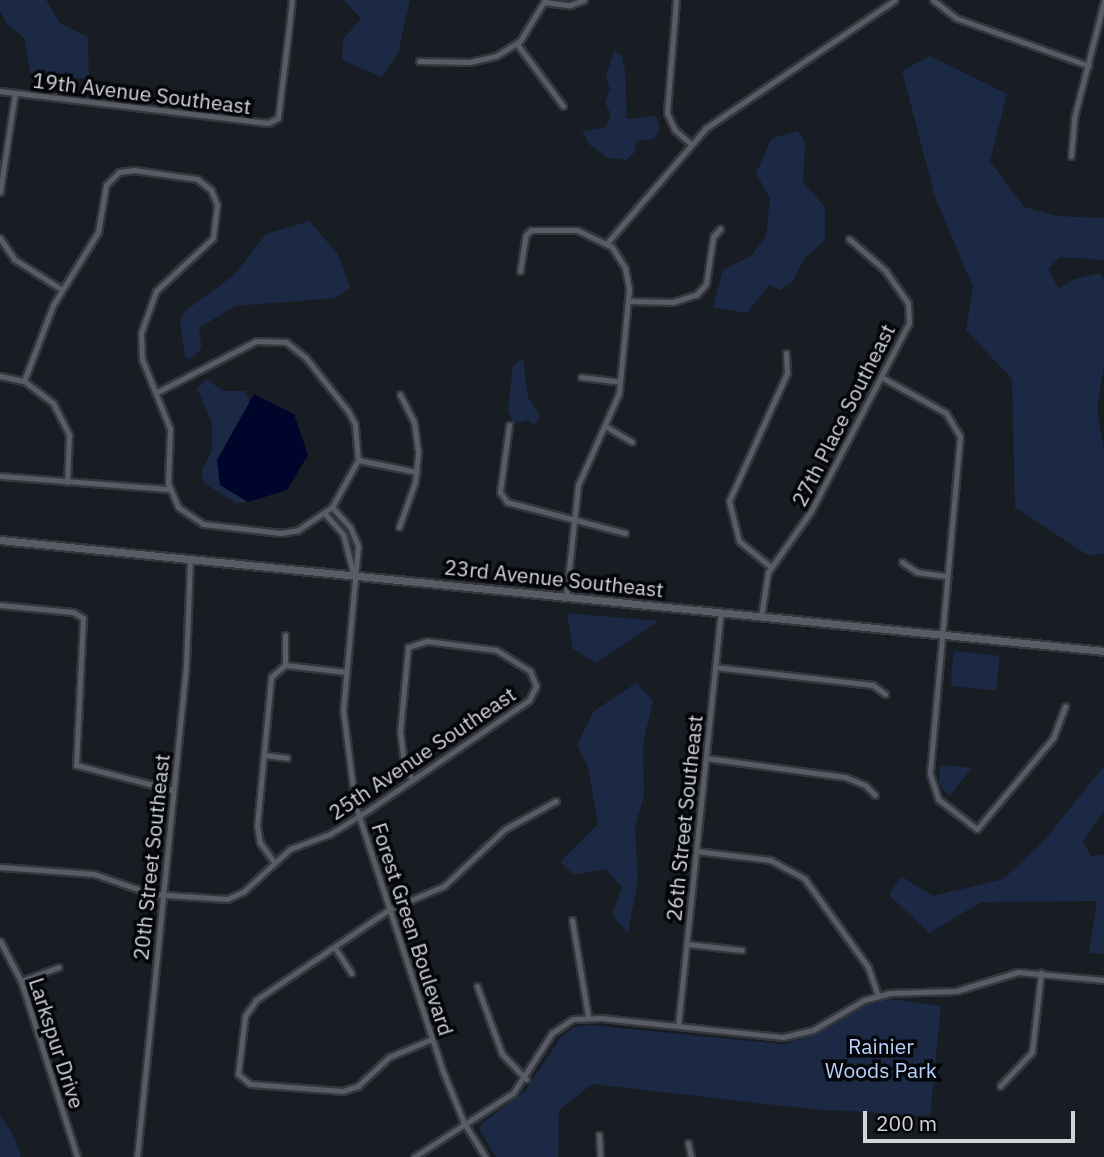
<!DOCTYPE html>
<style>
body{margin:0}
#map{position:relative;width:1104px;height:1157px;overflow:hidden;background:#181c23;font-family:"IBM Plex Sans",sans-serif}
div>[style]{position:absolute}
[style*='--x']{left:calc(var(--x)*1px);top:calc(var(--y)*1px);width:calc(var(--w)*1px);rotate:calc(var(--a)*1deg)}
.green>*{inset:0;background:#1b2945;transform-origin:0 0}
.water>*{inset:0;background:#00052b}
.roads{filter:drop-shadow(2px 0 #35373d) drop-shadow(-2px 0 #35373d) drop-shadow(0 2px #35373d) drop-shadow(0 -2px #35373d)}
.pedestrian>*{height:4.5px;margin:-2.25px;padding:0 2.25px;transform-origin:2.25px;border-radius:2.25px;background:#575c65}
.minor>*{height:5px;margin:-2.5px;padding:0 2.5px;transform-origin:2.5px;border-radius:2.5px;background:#575c65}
.tertiary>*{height:7px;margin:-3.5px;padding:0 3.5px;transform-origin:3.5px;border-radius:3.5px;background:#575c65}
span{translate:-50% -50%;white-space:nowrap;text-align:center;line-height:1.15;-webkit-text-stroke:7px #050609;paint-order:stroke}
.street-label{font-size:21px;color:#d2d4da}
.park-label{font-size:21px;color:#b9d1fc}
.scale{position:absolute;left:863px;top:1111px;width:212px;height:32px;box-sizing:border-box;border:4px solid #d2d4da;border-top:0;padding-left:9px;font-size:21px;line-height:24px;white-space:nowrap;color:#d2d4da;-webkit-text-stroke:5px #050609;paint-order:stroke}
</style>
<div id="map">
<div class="green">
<i style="clip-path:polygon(0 0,46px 0,60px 23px,88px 37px,89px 79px,31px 75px,24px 38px,8px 25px,0 11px)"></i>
<i style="clip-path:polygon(344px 0,410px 0,398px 53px,382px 77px,342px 60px,343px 39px,361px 19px)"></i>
<i style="clip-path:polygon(614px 51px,622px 56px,625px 70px,627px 119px,656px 116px,660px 129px,654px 139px,636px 141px,635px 152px,626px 160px,608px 158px,590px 145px,582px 131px,606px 127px,611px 115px,605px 102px,610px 89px,606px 77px)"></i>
<i style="clip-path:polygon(930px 56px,1007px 94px,990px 161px,1024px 207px,1057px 216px,1104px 218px,1104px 260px,1060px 257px,1048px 269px,1059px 289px,1072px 280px,1100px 273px,1104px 281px,1104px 365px,1097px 410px,1104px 450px,1104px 553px,1089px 556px,1015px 507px,1012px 379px,966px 330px,973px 287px,935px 197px,902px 71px)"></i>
<i style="clip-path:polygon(798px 131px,805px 143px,803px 182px,825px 207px,825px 240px,805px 258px,792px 282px,780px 290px,769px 285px,747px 313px,713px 307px,723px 270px,752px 255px,766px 236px,770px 199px,756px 173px,772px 138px)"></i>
<i style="clip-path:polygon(309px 221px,338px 254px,350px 288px,335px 298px,235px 306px,199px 328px,202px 348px,189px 360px,185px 356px,180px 322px,184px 312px,234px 275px,266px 234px)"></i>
<i style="clip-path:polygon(523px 359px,528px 397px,540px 416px,534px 425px,527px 420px,513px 424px,508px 409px,513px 365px)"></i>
<i style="clip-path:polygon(207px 379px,222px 391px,245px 391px,250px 404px,220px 485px,248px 502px,235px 503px,204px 483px,201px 472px,212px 451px,212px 424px,197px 388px)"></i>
<i style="clip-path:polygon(567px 613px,659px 621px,596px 663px,573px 649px)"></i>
<i style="left:954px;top:651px;width:46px;height:35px;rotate:6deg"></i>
<i style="clip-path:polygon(636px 683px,653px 701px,643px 744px,644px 795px,635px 827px,638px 880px,628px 933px,612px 915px,622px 887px,606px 869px,574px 875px,560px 862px,598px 824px,588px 767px,577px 745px,594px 711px)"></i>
<i style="clip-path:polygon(940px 765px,972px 768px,949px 797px,939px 784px)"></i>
<i style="clip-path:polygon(1104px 766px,1104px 811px,1083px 841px,1091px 856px,1104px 855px,1104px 954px,1089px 953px,1097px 901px,981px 902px,929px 933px,889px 895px,901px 876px,933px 896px,1003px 879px,1043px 842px)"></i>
<i style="clip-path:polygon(891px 999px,941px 1006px,930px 1116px,811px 1109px,592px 1084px,559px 1110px,558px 1157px,496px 1157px,480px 1131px,481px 1124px,525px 1091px,561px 1037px,574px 1027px,588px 1025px,783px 1044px,815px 1035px,862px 1006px)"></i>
<i style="clip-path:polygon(0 1115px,15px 1138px,21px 1157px,0 1157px)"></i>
</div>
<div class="water">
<i style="clip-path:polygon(254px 394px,294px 414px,308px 455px,287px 490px,248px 502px,220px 485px,217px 460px)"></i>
</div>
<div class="roads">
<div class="pedestrian">
<i style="--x:289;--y:27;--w:27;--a:-84"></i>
</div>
<div class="minor">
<i style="--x:676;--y:0;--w:113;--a:94.6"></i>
<i style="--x:667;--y:113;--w:19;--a:65"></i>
<i style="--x:675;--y:130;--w:21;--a:41"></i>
<i style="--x:933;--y:0;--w:29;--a:38"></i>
<i style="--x:956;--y:18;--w:141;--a:19.8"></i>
<i style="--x:544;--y:2;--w:26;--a:7"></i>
<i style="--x:570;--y:5;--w:15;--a:-20"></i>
<i style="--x:517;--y:44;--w:77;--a:53.4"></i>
<i style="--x:419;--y:61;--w:51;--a:1.1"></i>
<i style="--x:470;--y:62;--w:27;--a:-13"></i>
<i style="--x:496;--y:56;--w:28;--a:-32"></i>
<i style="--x:520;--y:41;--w:48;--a:-58.6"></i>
<i style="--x:0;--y:91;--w:270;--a:6.8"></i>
<i style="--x:268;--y:123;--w:11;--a:-27"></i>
<i style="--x:278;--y:118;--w:92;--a:-83.1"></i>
<i style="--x:1071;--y:156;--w:38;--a:-85"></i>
<i style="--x:1074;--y:118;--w:121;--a:-75.6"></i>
<i style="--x:0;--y:192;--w:100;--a:-81.4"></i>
<i style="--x:0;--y:238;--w:25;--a:56"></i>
<i style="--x:14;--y:259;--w:56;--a:32.6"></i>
<i style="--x:607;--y:243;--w:152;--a:-49.3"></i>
<i style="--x:706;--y:128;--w:228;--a:-34.1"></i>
<i style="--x:520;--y:271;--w:36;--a:-81"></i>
<i style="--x:526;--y:235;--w:7;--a:-45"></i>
<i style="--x:531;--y:230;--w:46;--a:0"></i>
<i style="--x:577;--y:230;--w:39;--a:26"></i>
<i style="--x:612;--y:247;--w:25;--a:58"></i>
<i style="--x:625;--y:268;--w:21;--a:79"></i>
<i style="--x:629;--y:289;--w:104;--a:95.5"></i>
<i style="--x:619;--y:393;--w:101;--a:114"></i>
<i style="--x:578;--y:485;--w:113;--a:96.1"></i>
<i style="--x:630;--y:301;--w:43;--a:1.3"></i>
<i style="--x:673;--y:302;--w:25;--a:-18"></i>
<i style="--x:697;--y:294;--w:13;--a:-48"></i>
<i style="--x:706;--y:284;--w:48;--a:-81.5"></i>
<i style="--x:713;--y:237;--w:11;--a:-49"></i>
<i style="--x:0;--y:376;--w:25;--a:12"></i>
<i style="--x:24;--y:381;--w:36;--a:37"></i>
<i style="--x:53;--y:403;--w:36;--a:63"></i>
<i style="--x:69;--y:435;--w:47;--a:92.4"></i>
<i style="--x:581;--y:377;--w:39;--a:7"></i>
<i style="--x:883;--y:378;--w:72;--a:29.1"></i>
<i style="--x:946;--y:413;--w:27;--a:59"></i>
<i style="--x:960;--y:436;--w:339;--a:95.1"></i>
<i style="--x:930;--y:774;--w:26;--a:72"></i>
<i style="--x:938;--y:799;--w:49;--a:37.6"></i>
<i style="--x:977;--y:829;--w:119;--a:-50.1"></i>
<i style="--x:1053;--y:738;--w:34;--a:-69"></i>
<i style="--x:24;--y:381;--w:81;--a:-69.1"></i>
<i style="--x:53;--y:305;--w:86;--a:-58.3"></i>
<i style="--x:98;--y:232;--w:48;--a:-80.3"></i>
<i style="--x:106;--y:185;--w:18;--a:-45"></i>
<i style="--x:119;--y:172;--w:15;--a:-8"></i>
<i style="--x:134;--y:170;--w:64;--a:8.1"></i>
<i style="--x:197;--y:179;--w:18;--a:38"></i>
<i style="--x:211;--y:190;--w:16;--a:68"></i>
<i style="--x:217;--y:205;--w:33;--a:97"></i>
<i style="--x:213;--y:238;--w:78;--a:137.1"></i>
<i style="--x:156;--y:291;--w:45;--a:109.7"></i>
<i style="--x:141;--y:333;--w:26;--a:88"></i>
<i style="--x:142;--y:359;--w:75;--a:68.2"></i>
<i style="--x:170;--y:429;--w:54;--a:92.1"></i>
<i style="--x:168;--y:483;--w:26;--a:67"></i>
<i style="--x:178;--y:507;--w:30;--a:34"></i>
<i style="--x:203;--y:524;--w:78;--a:6.7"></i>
<i style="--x:280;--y:533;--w:18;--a:-9"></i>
<i style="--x:298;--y:530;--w:41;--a:-34.1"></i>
<i style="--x:332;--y:507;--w:54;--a:-61"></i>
<i style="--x:358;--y:460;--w:36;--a:-95"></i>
<i style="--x:355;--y:424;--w:15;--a:-118"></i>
<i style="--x:348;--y:411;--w:68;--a:-128.4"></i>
<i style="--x:306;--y:358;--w:26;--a:-141"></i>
<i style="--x:286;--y:342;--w:30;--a:-178"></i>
<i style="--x:256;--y:341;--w:111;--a:152.7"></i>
<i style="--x:509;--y:425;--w:68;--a:97.7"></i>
<i style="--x:500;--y:492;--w:12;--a:55"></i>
<i style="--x:507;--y:502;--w:122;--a:14.7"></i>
<i style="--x:607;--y:427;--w:29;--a:31"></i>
<i style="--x:358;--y:460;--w:60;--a:11.5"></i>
<i style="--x:0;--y:476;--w:169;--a:4.4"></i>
<i style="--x:332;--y:507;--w:27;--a:48"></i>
<i style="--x:350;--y:527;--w:21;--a:67"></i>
<i style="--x:358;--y:546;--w:165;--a:95.2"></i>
<i style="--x:343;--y:710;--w:95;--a:82.7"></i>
<i style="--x:355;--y:804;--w:279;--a:71.8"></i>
<i style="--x:442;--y:1069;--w:58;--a:67.8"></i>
<i style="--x:464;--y:1123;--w:40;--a:58"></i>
<i style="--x:325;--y:514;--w:27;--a:48"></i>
<i style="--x:343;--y:534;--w:43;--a:75.3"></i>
<i style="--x:399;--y:527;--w:48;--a:-70.4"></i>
<i style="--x:415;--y:482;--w:31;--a:-84"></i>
<i style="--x:418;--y:451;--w:29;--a:-98"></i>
<i style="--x:414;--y:422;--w:31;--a:-117"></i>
<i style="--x:902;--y:562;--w:18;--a:34"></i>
<i style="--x:917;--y:572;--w:30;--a:8"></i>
<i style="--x:771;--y:567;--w:41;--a:-140.9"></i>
<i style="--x:739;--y:541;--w:41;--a:-104"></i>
<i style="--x:729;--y:501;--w:141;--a:-65.6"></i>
<i style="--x:787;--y:373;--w:20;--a:-93"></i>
<i style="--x:0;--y:605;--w:73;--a:5.5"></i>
<i style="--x:73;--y:612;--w:12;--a:31"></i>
<i style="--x:83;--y:618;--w:147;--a:92.7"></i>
<i style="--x:76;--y:765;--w:100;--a:14.5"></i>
<i style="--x:761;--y:617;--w:46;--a:-81.2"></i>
<i style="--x:768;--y:572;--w:75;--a:-54.8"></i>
<i style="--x:811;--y:511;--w:212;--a:-62.5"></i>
<i style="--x:909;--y:323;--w:20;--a:-93"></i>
<i style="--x:908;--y:303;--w:39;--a:-125"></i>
<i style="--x:886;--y:271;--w:49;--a:-139.1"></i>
<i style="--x:285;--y:635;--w:30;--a:90"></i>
<i style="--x:715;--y:667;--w:159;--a:6.5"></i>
<i style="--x:873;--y:685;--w:15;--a:37"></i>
<i style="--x:264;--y:755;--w:23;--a:7"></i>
<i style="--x:706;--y:758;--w:140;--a:7.8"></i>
<i style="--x:845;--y:777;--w:22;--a:22"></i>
<i style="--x:865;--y:785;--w:14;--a:45"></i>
<i style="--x:696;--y:851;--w:75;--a:6.9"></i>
<i style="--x:770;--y:860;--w:38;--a:28"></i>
<i style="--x:804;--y:878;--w:110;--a:54.3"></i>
<i style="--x:868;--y:967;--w:31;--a:71"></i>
<i style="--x:274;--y:862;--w:24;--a:-126"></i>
<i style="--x:260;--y:843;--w:17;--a:-100"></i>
<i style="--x:257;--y:826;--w:150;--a:-84.6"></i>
<i style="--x:271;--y:677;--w:18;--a:-41"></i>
<i style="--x:285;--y:665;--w:61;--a:6.5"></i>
<i style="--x:0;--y:867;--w:94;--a:4.3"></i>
<i style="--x:94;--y:874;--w:61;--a:19"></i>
<i style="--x:152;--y:894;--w:75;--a:3.8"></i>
<i style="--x:227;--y:899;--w:17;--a:-24"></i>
<i style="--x:243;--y:892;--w:64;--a:-42.5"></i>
<i style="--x:290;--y:849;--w:43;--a:-20.6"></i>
<i style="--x:330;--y:834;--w:47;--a:-32"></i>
<i style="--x:370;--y:809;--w:193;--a:-34.4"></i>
<i style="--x:529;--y:700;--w:16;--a:-63"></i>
<i style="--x:536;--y:686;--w:16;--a:-112"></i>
<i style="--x:530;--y:671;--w:40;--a:-148"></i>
<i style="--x:496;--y:650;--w:70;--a:-172.6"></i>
<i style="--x:427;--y:641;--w:20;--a:162"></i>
<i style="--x:408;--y:647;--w:84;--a:95.4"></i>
<i style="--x:400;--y:731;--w:26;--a:83"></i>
<i style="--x:403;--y:757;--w:25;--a:69"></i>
<i style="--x:572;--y:920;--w:98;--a:80.6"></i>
<i style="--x:0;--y:941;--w:45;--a:62.3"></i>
<i style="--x:21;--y:981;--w:185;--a:72.3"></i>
<i style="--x:687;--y:944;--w:55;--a:6.2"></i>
<i style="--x:335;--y:948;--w:30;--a:57"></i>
<i style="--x:21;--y:981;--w:40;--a:-20.2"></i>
<i style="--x:477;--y:986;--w:72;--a:69.8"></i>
<i style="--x:502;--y:1054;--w:35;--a:46"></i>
<i style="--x:678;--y:1026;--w:415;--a:-84.1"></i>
<i style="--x:432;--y:1039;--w:47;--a:157.3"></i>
<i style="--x:389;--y:1057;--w:42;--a:136.9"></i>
<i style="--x:358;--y:1086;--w:16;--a:162"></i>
<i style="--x:343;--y:1091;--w:93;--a:-175.7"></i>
<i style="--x:250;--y:1084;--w:16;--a:-140"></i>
<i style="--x:238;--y:1074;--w:58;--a:-83.1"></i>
<i style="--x:245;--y:1016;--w:19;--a:-55"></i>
<i style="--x:256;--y:1000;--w:162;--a:-34.2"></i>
<i style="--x:390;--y:909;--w:59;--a:-23.1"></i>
<i style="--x:444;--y:886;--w:83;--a:-43.1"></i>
<i style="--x:505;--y:829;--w:58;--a:-28.8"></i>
<i style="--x:1000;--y:1086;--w:47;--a:-46.7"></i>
<i style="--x:1032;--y:1052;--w:80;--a:-83.5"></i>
<i style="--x:599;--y:1135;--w:22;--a:87"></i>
<i style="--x:688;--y:1143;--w:14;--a:78"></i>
<i style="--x:137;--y:1157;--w:494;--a:-84.3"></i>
<i style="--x:186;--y:665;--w:106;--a:-87.8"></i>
<i style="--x:414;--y:1157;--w:118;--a:-32.9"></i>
<i style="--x:513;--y:1093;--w:72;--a:-57"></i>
<i style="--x:552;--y:1033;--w:25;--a:-34"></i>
<i style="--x:573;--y:1019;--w:28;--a:-2"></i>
<i style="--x:601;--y:1018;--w:183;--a:6"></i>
<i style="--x:783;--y:1037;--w:31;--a:-13"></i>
<i style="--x:813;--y:1030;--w:59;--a:-30.5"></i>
<i style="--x:864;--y:1000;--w:27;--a:-15"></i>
<i style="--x:890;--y:993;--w:66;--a:-1.7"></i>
<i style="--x:956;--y:991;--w:65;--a:-17"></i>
<i style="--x:1018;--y:972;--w:86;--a:5.3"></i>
</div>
<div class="tertiary">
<i style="--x:0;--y:540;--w:1110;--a:5.74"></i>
</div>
</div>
<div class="street-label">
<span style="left:142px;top:93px;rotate:7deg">19th Avenue Southeast</span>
<span style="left:843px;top:415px;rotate:-63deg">27th Place Southeast</span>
<span style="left:554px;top:578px;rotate:6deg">23rd Avenue Southeast</span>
<span style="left:422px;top:753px;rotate:-34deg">25th Avenue Southeast</span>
<span style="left:684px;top:818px;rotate:-84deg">26th Street Southeast</span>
<span style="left:151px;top:857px;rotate:-84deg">20th Street Southeast</span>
<span style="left:413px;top:929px;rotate:72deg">Forest Green Boulevard</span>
<span style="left:57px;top:1043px;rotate:72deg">Larkspur Drive</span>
</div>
<div class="park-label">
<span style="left:881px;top:1058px">Rainier<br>Woods Park</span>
</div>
<div class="scale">200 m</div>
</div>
